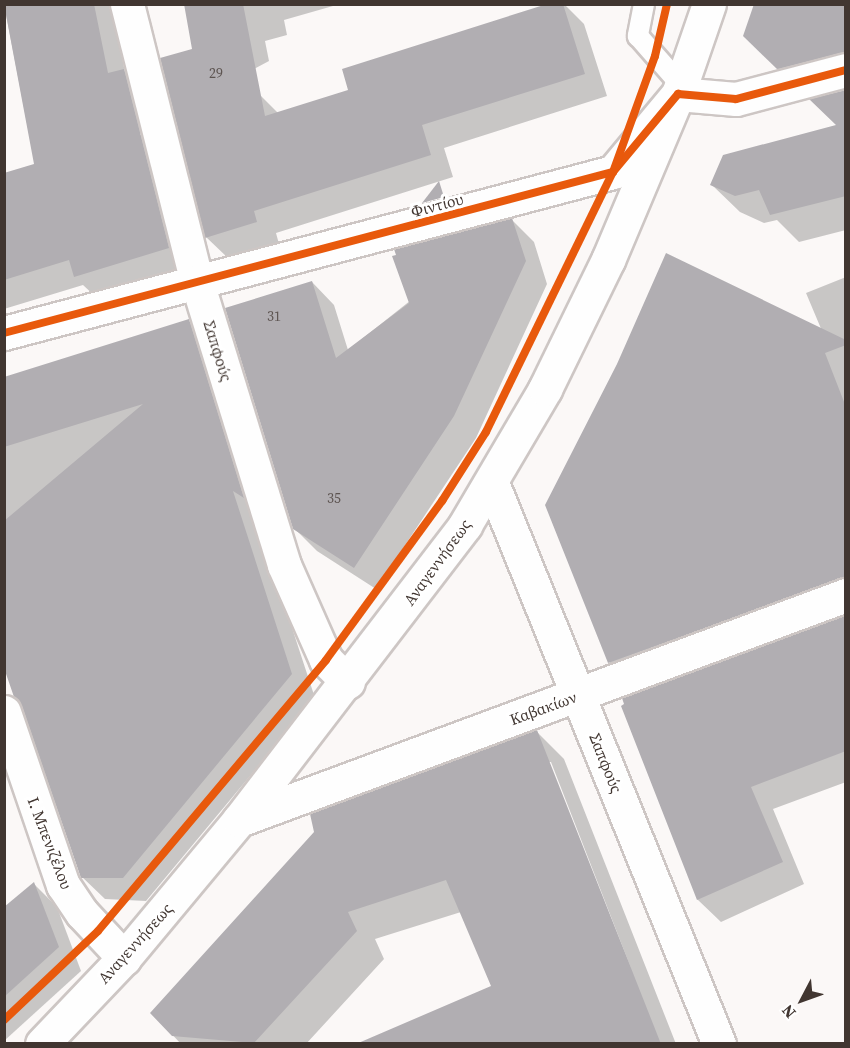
<!DOCTYPE html>
<meta charset="utf-8">
<style>
body{margin:0}
#map{position:relative;width:850px;height:1048px;overflow:hidden;background:#fbf8f7;font-family:"Source Serif 4",serif}
div>[style]{position:absolute}
[style*='--x']{left:calc(var(--x)*1px);top:calc(var(--y)*1px);width:calc(var(--w)*1px);rotate:calc(var(--a)*1deg)}
.shadow>*{inset:0;background:#0003}
.building>*{inset:0;background:#b1aeb2}
.roads{filter:drop-shadow(2px 0 #cdc6c4) drop-shadow(-2px 0 #cdc6c4) drop-shadow(0 2px #cdc6c4) drop-shadow(0 -2px #cdc6c4)}
.lane>*{height:20px;margin:-10px;padding:0 10px;transform-origin:10px;border-radius:10px;background:#fefefe}
.street>*{height:33px;margin:-16.5px;padding:0 16.5px;transform-origin:16.5px;border-radius:16.5px;background:#fefefe}
.secondary>*{height:33px;margin:-16.5px;padding:0 16.5px;transform-origin:16.5px;border-radius:16.5px;background:#fefefe}
.cycleway>*{height:8px;margin:-4px;padding:0 4px;transform-origin:4px;border-radius:4px;background:#e8590c}
span{translate:-50% -50%;white-space:nowrap;text-align:center;line-height:1.15;-webkit-text-stroke:6px #fff;paint-order:stroke}
.number-label{font-size:14px;color:#5d5451}
.number-label span{-webkit-text-stroke-width:0}
.street-label{font-size:16px;color:#413631}
.frame{position:absolute;inset:0;border:6px solid #413631;pointer-events:none}
.north{position:absolute;left:772px;top:970px;width:60px;height:60px;-webkit-text-stroke:4px #fff;paint-order:stroke;rotate:229deg;font-size:16px;font-weight:700;line-height:24px;text-align:center;color:#413631}
.north::after{content:'';display:block;margin:auto;width:21px;height:27px;background:#413631;clip-path:polygon(50% 0,100% 100%,50% 72%,0 100%)}
</style>
<div id="map">
<div class="shadow">
<i style="clip-path:polygon(4px 4px,111px 4px,125px 72px,146px 93px,155px 127px,140px 134px,162px 157px,191px 271px,98px 299px,83px 285px,4px 309px,4px 175px,35px 165px)"></i>
<i style="clip-path:polygon(185px 4px,340px 4px,284px 20px,287px 35px,265px 41px,269px 61px,188px 104px,194px 50px)"></i>
<i style="clip-path:polygon(552px 4px,564px 4px,584px 24px,607px 96px,444px 148px,453px 177px,276px 233px,279px 244px,229px 259px,206px 237px,261px 96px,278px 113px,350px 91px)"></i>
<i style="clip-path:polygon(846px 4px,846px 86px,806px 96px,773px 64px)"></i>
<i style="clip-path:polygon(846px 91px,846px 230px,799px 242px,777px 220px,764px 223px,740px 212px,712px 185px,838px 126px)"></i>
<i style="clip-path:polygon(512px 220px,534px 242px,547px 284px,476px 438px,376px 589px,317px 551px,294px 528px,312px 282px,334px 305px,348px 350px)"></i>
<i style="clip-path:polygon(846px 277px,846px 606px,632px 685px,609px 662px,822px 331px,806px 293px)"></i>
<i style="clip-path:polygon(188px 321px,212px 344px,254px 512px,315px 698px,146px 901px,105px 899px,81px 876px,4px 660px,4px 378px)"></i>
<i style="clip-path:polygon(846px 617px,846px 782px,773px 809px,804px 884px,721px 922px,698px 900px,623px 707px)"></i>
<i style="clip-path:polygon(evenodd,536px 731px,564px 759px,676px 1044px,359px 1044px,493px 987px,461px 912px,375px 939px,384px 959px,306px 1044px,181px 1044px,152px 1013px,536px 731px,548px 762px,551px 762px,632px 971px,548px 762px)"></i>
<i style="clip-path:polygon(34px 884px,57px 907px,81px 971px,4px 1041px,4px 909px)"></i>
</div>
<div class="building">
<i style="clip-path:polygon(4px 4px,94px 4px,108px 73px,124px 69px,169px 248px,74px 277px,69px 260px,4px 280px,4px 173px,34px 164px)"></i>
<i style="clip-path:polygon(184px 4px,243px 4px,265px 116px,348px 90px,342px 69px,547px 4px,563px 4px,585px 74px,422px 125px,431px 155px,254px 211px,257px 222px,205px 238px,160px 58px,192px 49px)"></i>
<i style="clip-path:polygon(754px 4px,846px 4px,846px 52px,777px 69px,743px 36px)"></i>
<i style="clip-path:polygon(846px 90px,846px 196px,770px 215px,759px 190px,735px 196px,710px 185px,723px 155px,836px 125px,809px 99px)"></i>
<i style="clip-path:polygon(439px 181px,444px 197px,422px 203px)"></i>
<i style="clip-path:polygon(512px 218px,526px 261px,454px 416px,354px 568px,293px 529px,225px 308px,312px 281px,336px 358px,409px 303px,392px 256px,396px 255px,394px 249px)"></i>
<i style="clip-path:polygon(666px 253px,846px 340px,846px 345px,825px 353px,846px 407px,846px 577px,608px 663px,545px 505px,617px 364px)"></i>
<i style="clip-path:polygon(189px 319px,244px 498px,233px 491px,292px 674px,123px 878px,81px 878px,22px 706px,14px 697px,4px 668px,4px 521px,143px 404px,4px 447px,4px 377px)"></i>
<i style="clip-path:polygon(846px 615px,846px 751px,751px 787px,783px 862px,697px 900px,621px 706px,624px 704px,622px 698px)"></i>
<i style="clip-path:polygon(537px 730px,661px 1044px,356px 1044px,491px 986px,446px 880px,348px 912px,357px 931px,254px 1043px,172px 1036px,150px 1013px,314px 832px,310px 814px)"></i>
<i style="clip-path:polygon(34px 882px,59px 947px,4px 997px,4px 907px)"></i>
</div>
<div class="roads">
<div class="lane">
<i style="--x:644;--y:4;--w:33;--a:101"></i>
<i style="--x:638;--y:36;--w:67;--a:48.7"></i>
</div>
<div class="street">
<i style="--x:127;--y:4;--w:287;--a:75.9"></i>
<i style="--x:197;--y:282;--w:296;--a:72.9"></i>
<i style="--x:284;--y:565;--w:104;--a:66.1"></i>
<i style="--x:326;--y:660;--w:31;--a:45"></i>
<i style="--x:4;--y:333;--w:630;--a:-14.81"></i>
<i style="--x:613;--y:172;--w:102;--a:-50.2"></i>
<i style="--x:678;--y:94;--w:58;--a:4.9"></i>
<i style="--x:736;--y:99;--w:114;--a:-14.8"></i>
<i style="--x:492;--y:483;--w:605;--a:67.97"></i>
<i style="--x:4;--y:712;--w:183;--a:71.2"></i>
<i style="--x:63;--y:885;--w:34;--a:56"></i>
<i style="--x:82;--y:913;--w:62;--a:47"></i>
<i style="--x:239;--y:820;--w:647;--a:-20.34"></i>
</div>
<div class="secondary">
<i style="--x:42;--y:1044;--w:119;--a:-46.4"></i>
<i style="--x:124;--y:958;--w:180;--a:-50.2"></i>
<i style="--x:239;--y:820;--w:372;--a:-52.5"></i>
<i style="--x:465;--y:525;--w:158;--a:-59.5"></i>
<i style="--x:545;--y:389;--w:144;--a:-64"></i>
<i style="--x:608;--y:260;--w:180;--a:-67.1"></i>
<i style="--x:678;--y:94;--w:95;--a:-71"></i>
</div>
</div>
<div class="cycleway">
<i style="--x:4;--y:333;--w:630;--a:-14.81"></i>
<i style="--x:613;--y:172;--w:102;--a:-50.2"></i>
<i style="--x:678;--y:94;--w:58;--a:4.9"></i>
<i style="--x:736;--y:99;--w:114;--a:-14.8"></i>
<i style="--x:4;--y:1020;--w:129;--a:-43.4"></i>
<i style="--x:98;--y:931;--w:354;--a:-49.9"></i>
<i style="--x:326;--y:660;--w:197;--a:-53.9"></i>
<i style="--x:442;--y:501;--w:82;--a:-57.5"></i>
<i style="--x:486;--y:432;--w:289;--a:-64"></i>
<i style="--x:613;--y:172;--w:123;--a:-70.1"></i>
<i style="--x:655;--y:56;--w:53;--a:-77"></i>
</div>
<div class="number-label">
<span style="left:216px;top:73px">29</span>
<span style="left:274px;top:316px">31</span>
<span style="left:334px;top:498px">35</span>
</div>
<div class="street-label">
<span style="left:437px;top:205px;rotate:-15deg">Φιντίου</span>
<span style="left:218px;top:351px;rotate:73deg">Σαπφούς</span>
<span style="left:437px;top:562px;rotate:-54deg">Αναγεννήσεως</span>
<span style="left:543px;top:708px;rotate:-20deg">Καβακίων</span>
<span style="left:606px;top:763px;rotate:68deg">Σαπφούς</span>
<span style="left:50px;top:843px;rotate:69deg">Ι. Μπενιζέλου</span>
<span style="left:135px;top:943px;rotate:-48deg">Αναγεννήσεως</span>
</div>
<div class="frame"></div>
<div class="north">N</div>
</div>
